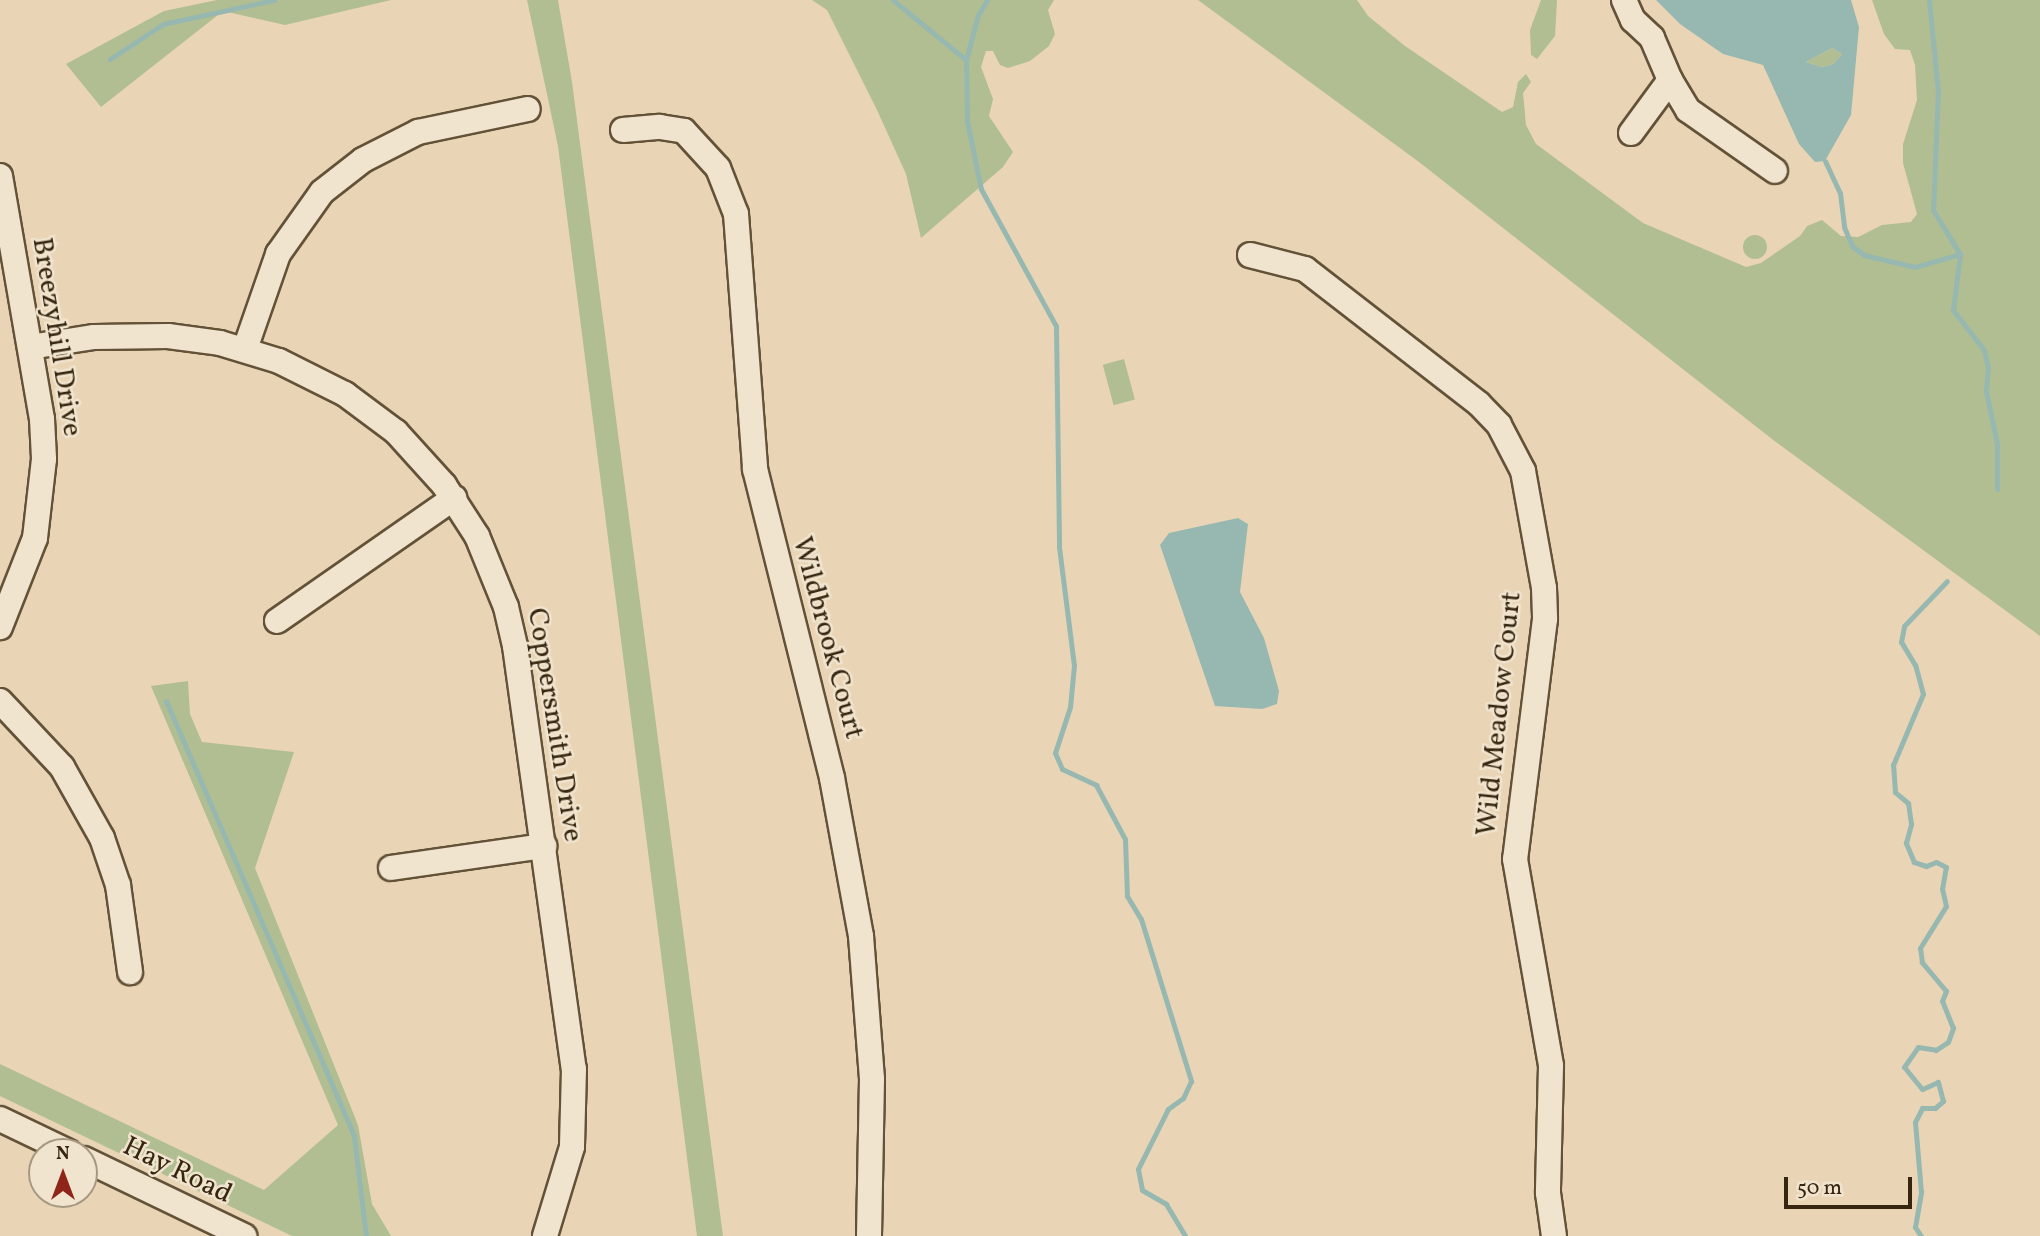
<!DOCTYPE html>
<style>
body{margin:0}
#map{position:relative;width:2040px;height:1236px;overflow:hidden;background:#e9d5b5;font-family:Vollkorn,serif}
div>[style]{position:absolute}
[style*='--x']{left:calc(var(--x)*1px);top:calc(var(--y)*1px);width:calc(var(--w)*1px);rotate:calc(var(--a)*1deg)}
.green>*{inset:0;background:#b1be91;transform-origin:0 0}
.round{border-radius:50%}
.water>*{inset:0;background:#97b8b0}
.stream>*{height:5px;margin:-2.5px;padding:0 2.5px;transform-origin:2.5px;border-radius:2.5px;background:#97b8b0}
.roads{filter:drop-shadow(2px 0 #635238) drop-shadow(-2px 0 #635238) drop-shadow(0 2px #635238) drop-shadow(0 -2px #635238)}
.minor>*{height:24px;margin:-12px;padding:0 12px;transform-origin:12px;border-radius:12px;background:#f1e4cf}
span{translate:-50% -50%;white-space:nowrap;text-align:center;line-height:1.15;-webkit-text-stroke:5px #f1e4cf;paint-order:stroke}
.street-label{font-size:28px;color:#36260f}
.north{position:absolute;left:28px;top:1138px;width:70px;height:70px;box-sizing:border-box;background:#f1e4cf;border:2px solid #a69882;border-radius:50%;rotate:0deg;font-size:19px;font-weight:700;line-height:28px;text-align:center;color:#36260f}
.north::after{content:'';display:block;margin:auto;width:24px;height:32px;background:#8f2418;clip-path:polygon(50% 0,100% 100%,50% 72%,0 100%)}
.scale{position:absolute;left:1784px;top:1177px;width:128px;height:32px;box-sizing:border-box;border:4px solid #36260f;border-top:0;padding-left:9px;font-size:21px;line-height:24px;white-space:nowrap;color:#36260f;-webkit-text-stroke:5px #f1e4cf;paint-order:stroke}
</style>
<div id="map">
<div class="green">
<i style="clip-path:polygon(217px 0,391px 0,285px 25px,223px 11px,101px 107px,66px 64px,164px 11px)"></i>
<i style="clip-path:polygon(527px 0,558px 0,572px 82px,723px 1236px,697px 1236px,558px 146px)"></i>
<i style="clip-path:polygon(812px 0,1054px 0,1048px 10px,1055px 34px,1049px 46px,1030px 61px,1008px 68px,1000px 65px,993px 51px,986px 51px,981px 67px,993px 99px,989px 116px,1013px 152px,1003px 167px,921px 238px,906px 174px,877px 110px,827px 10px)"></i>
<i style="clip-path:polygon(1198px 0,1357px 0,1368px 16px,1405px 46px,1502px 112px,1513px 107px,1518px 82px,1526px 74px,1531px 82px,1523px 93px,1526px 125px,1536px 144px,1643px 223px,1746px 267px,1761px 263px,1800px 236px,1807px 226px,1822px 220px,1841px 236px,1858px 237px,1882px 225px,1911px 222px,1917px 214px,1903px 163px,1903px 144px,1917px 100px,1915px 65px,1910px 50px,1895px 49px,1884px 34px,1872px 0,2040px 0,2040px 636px,1772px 439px,1419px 162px)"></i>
<i style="clip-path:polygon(1541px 0,1557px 0,1555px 36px,1537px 59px,1531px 55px,1530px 30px)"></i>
<i style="clip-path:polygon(1832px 48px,1842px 54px,1833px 64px,1822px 67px,1806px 62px)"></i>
<i class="round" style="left:1743px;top:235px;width:24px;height:24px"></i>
<i style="left:1124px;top:359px;width:42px;height:22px;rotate:75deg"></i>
<i style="clip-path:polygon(188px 681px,190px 714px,202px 742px,294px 752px,255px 868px,358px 1125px,372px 1204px,391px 1236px,292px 1236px,0 1096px,0 1064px,264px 1190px,338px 1125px,151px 686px)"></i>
</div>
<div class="water">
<i style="clip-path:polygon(evenodd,1656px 0,1851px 0,1859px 27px,1851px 115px,1825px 161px,1815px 162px,1799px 144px,1763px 65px,1723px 54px,1680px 24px,1656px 0,1832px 48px,1842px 54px,1833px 64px,1822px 67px,1806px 62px,1832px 48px)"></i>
<i style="clip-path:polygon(1238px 518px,1248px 524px,1240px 592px,1264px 638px,1279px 691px,1277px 704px,1262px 709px,1215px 706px,1160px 545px,1169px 533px)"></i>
</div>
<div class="stream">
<i style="--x:893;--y:0;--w:94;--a:39.4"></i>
<i style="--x:966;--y:60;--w:61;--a:89.1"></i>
<i style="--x:967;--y:121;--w:69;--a:78.4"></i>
<i style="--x:981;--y:189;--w:156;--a:61.3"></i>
<i style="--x:1056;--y:326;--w:221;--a:89.2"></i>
<i style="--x:1059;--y:547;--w:119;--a:82.8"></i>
<i style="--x:1074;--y:665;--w:42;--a:95.4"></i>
<i style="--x:1070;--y:707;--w:48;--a:108.1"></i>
<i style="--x:1055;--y:753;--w:17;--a:66"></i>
<i style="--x:1062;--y:769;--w:38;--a:25"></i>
<i style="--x:1096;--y:785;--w:61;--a:61.8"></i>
<i style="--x:1125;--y:839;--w:57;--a:88"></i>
<i style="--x:1127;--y:896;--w:27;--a:59"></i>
<i style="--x:1141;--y:919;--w:170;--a:72.8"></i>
<i style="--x:1191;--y:1081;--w:19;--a:115"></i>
<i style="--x:1183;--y:1098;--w:19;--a:144"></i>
<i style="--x:1168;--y:1109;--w:67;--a:116.6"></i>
<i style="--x:1138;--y:1169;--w:21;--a:79"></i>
<i style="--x:1142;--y:1190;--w:28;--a:30"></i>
<i style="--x:1166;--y:1204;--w:37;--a:59"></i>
<i style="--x:1929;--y:0;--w:91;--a:84.4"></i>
<i style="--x:1938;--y:91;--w:119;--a:92.4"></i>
<i style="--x:1933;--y:210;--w:52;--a:58.5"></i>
<i style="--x:1960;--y:254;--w:56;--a:97.1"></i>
<i style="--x:1953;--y:310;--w:51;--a:52.2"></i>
<i style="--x:1984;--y:350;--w:17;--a:77"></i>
<i style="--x:1988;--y:367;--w:24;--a:95"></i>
<i style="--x:1986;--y:391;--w:54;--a:78.3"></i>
<i style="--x:1997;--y:444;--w:45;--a:90"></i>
<i style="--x:110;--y:59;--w:64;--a:-33.4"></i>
<i style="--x:163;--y:24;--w:114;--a:-12.2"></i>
<i style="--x:966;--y:60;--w:47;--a:-75.1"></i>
<i style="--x:978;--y:15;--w:17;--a:-59"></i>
<i style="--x:1825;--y:161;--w:35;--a:65"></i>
<i style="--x:1840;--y:193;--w:34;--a:83"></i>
<i style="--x:1844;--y:227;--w:21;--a:67"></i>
<i style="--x:1852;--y:246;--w:15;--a:37"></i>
<i style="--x:1864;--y:255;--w:52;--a:13.2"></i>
<i style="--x:1915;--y:267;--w:47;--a:-16.1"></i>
<i style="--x:166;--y:701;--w:474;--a:66.6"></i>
<i style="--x:354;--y:1136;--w:101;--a:83.2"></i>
<i style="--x:1921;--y:1236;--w:11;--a:-124"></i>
<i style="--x:1915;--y:1227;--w:36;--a:-80"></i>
<i style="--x:1921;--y:1192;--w:70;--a:-94.9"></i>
<i style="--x:1915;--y:1122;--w:16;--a:-63"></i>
<i style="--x:1922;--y:1108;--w:13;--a:0"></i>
<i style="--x:1935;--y:1108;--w:11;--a:-41"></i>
<i style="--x:1943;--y:1101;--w:20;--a:-105"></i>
<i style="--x:1938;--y:1082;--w:17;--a:156"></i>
<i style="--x:1922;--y:1089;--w:28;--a:-129"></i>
<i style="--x:1904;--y:1067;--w:24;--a:-55"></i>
<i style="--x:1918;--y:1047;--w:18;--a:9"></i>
<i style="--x:1936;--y:1050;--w:14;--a:-34"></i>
<i style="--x:1948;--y:1042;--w:15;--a:-70"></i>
<i style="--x:1953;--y:1028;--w:29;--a:-112"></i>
<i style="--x:1942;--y:1001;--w:11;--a:-68"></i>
<i style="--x:1946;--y:991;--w:38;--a:-130"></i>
<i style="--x:1922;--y:962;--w:14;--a:-98"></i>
<i style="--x:1920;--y:948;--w:49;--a:-58.2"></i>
<i style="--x:1946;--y:906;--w:17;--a:-103"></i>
<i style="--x:1942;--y:889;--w:22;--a:-80"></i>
<i style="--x:1946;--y:867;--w:11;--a:-153"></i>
<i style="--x:1936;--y:862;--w:11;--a:158"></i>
<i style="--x:1926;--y:866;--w:13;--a:-162"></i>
<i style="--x:1914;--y:862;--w:21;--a:-113"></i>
<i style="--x:1906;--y:843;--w:20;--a:-75"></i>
<i style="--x:1911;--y:824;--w:21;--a:-98"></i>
<i style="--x:1908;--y:803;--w:17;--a:-140"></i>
<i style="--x:1895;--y:792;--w:27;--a:-94"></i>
<i style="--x:1893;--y:765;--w:77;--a:-67.1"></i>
<i style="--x:1923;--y:694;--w:30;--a:-105"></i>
<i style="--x:1915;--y:665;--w:27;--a:-121"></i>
<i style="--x:1901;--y:642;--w:16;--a:-79"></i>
<i style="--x:1904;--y:626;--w:62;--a:-46.3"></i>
</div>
<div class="roads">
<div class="minor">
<i style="--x:1624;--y:0;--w:22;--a:66"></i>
<i style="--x:1633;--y:20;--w:26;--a:43"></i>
<i style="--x:1652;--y:38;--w:46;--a:66.8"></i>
<i style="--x:623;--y:130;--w:37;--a:-5"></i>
<i style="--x:660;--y:127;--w:24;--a:9"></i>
<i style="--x:684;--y:131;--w:50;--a:47.4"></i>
<i style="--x:718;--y:168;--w:49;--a:68.6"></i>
<i style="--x:736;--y:214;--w:256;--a:85.7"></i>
<i style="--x:755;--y:469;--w:318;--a:76"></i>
<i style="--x:832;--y:778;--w:161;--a:79.6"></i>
<i style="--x:861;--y:936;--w:143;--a:85.6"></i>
<i style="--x:872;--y:1079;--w:157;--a:91.1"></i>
<i style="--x:1631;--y:133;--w:66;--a:-53.7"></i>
<i style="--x:1670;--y:80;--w:35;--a:59"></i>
<i style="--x:1688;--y:110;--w:106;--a:35"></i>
<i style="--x:0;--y:176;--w:247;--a:80.2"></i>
<i style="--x:42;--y:419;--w:40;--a:87.1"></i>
<i style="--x:44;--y:459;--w:80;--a:96.5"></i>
<i style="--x:35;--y:538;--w:96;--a:111.5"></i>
<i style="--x:1250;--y:255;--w:57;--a:14.3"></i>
<i style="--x:1305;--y:269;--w:220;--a:37.8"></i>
<i style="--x:1479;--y:404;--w:29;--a:46"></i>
<i style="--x:1499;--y:425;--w:52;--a:62.4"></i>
<i style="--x:1523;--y:471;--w:119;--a:79.8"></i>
<i style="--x:1544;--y:588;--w:31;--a:88"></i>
<i style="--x:1545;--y:619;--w:242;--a:97.1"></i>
<i style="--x:1515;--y:859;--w:210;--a:80.1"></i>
<i style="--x:1551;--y:1066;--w:127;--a:91.4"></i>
<i style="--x:1548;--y:1193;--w:43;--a:82.1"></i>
<i style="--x:30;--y:347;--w:65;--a:-8.9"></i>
<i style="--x:94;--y:337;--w:74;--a:-0.8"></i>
<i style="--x:168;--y:336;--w:52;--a:7.7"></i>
<i style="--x:220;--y:343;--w:62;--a:17"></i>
<i style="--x:279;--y:361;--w:74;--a:26.6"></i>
<i style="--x:345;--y:394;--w:64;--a:36.7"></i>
<i style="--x:396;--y:432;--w:72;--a:47.8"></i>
<i style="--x:444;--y:485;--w:61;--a:57.1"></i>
<i style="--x:477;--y:536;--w:77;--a:67.8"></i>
<i style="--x:506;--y:607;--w:40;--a:77"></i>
<i style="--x:515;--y:646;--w:427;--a:82.1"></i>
<i style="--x:574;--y:1069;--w:78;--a:91.5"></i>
<i style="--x:572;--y:1147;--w:93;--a:106.9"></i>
<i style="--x:245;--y:349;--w:101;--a:-70.8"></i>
<i style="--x:278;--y:254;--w:76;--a:-54.6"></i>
<i style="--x:322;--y:192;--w:52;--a:-38"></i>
<i style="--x:363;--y:160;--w:62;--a:-27"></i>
<i style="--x:418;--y:132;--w:112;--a:-11.8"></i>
<i style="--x:277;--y:621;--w:216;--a:-34.8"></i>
<i style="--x:0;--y:701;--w:91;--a:46.8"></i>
<i style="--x:62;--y:767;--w:81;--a:60.6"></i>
<i style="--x:102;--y:838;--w:50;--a:71.2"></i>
<i style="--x:118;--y:885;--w:88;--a:82.1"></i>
<i style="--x:391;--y:868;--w:155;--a:-8.2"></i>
<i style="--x:0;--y:1119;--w:76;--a:25.6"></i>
<i style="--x:84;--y:1159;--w:178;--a:25.7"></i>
</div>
</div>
<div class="street-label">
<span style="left:56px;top:337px;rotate:81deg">Breezyhill Drive</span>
<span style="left:827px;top:638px;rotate:75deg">Wildbrook Court</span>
<span style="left:1500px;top:714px;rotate:-84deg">Wild Meadow Court</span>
<span style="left:554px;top:725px;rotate:81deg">Coppersmith Drive</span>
<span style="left:177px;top:1171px;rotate:26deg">Hay Road</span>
</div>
<div class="north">N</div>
<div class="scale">50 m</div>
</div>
